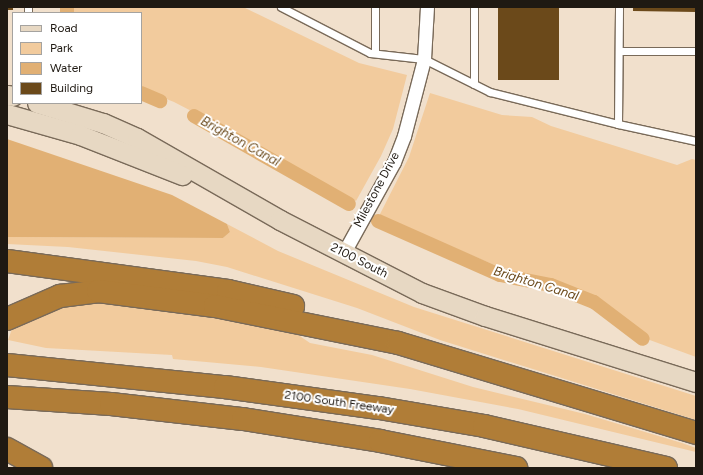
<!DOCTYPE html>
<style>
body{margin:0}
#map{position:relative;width:703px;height:475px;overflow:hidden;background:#f1e0cc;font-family:Figtree,sans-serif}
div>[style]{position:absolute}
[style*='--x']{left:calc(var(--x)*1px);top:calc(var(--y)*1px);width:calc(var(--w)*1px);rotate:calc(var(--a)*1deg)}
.green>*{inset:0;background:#f2cb9d}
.water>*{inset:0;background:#e1b074}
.canal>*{height:14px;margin:-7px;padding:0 7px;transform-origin:7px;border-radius:7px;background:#e1b074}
.building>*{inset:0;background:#6b491a;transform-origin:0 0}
.roads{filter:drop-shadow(1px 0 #796a59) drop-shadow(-1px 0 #796a59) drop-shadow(0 1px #796a59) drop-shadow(0 -1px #796a59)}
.lane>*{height:7px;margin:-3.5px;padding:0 3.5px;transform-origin:3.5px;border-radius:3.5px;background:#fff}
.street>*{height:13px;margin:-6.5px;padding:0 6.5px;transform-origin:6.5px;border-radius:6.5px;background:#fff}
.secondary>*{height:19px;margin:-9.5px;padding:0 9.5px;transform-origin:9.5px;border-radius:9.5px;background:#e7d8c3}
.highway>*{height:22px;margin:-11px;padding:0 11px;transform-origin:11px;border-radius:11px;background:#b07d37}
span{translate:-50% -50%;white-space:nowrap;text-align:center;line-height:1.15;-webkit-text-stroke:4px #fff;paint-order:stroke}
.street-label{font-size:12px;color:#1f1912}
.water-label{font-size:13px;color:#6c4b1d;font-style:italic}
.frame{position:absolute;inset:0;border:8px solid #1f1912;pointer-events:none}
.legend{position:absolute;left:12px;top:12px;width:130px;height:92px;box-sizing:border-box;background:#fff;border:1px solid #a5a3a0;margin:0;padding:5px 7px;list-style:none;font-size:12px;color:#1f1912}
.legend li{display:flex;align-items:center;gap:8px;height:20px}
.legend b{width:20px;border:1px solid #a5a3a0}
</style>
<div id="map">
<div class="green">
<i style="clip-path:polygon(74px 7px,243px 7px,359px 63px,407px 75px,393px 129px,381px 156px,356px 201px,230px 131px,174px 102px,141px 89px,141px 13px,74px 13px)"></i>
<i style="clip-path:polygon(430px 93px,502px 115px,532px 117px,551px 126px,677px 165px,692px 159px,696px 160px,696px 357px,647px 339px,601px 301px,573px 287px,497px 266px,379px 216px,409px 157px)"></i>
<i style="clip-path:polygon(227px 224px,278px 251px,414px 307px,696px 396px,696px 420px,440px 340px,357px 308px,227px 267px,196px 261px,68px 247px,7px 244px,7px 237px,223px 238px,230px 232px)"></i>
<i style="clip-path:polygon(103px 301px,194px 311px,291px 330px,310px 343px,372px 355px,473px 387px,585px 414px,682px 443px,696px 448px,696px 452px,518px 409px,410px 389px,261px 367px,173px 359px,172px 355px,46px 348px,8px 340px,12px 329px,25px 320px,69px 304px)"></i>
</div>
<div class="water">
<i style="clip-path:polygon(7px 139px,172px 195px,227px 224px,230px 232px,223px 238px,7px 237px)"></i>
</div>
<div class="canal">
<i style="--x:67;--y:13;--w:6;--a:-90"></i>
<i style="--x:141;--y:93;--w:21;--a:23"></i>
<i style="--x:194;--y:116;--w:178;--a:29.6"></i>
<i style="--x:378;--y:221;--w:133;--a:23.9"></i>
<i style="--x:500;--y:275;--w:52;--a:11.1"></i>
<i style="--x:551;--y:285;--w:46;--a:21.6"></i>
<i style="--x:594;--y:302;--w:61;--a:37.1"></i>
</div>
<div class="building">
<i style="left:7px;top:7px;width:6px;height:3px"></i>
<i style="left:498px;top:7px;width:61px;height:73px"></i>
<i style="clip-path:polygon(633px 7px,696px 7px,696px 12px,633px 11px)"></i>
</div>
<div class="roads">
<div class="lane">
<i style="--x:28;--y:7;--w:6;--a:90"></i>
<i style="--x:281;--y:7;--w:100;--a:27.3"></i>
<i style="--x:370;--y:53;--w:54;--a:6.3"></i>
<i style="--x:424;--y:59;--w:74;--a:26.6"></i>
<i style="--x:490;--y:92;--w:132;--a:14"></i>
<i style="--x:618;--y:124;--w:117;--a:-89.5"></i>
<i style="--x:375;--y:7;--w:46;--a:90"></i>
<i style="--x:619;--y:51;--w:77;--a:0"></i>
<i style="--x:474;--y:84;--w:77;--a:-90"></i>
<i style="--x:618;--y:124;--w:80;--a:12.3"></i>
</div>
<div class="street">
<i style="--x:343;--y:254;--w:105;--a:-61"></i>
<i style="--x:394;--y:162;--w:28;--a:-69"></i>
<i style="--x:404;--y:136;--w:80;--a:-75.4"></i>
<i style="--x:424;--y:59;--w:52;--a:-86.7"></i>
</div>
<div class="secondary">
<i style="--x:7;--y:95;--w:6;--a:9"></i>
<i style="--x:37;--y:103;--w:69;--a:16.9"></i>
<i style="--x:103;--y:123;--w:37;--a:24"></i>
<i style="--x:137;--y:138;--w:165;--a:29.8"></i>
<i style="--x:280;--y:220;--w:160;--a:27.2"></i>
<i style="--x:422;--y:293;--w:67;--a:20.1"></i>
<i style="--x:485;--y:316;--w:221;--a:17.4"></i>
<i style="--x:7;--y:114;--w:76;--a:16"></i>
<i style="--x:80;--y:135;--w:110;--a:21.4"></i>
</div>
<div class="highway">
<i style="--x:7;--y:261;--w:223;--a:7.7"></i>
<i style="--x:228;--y:291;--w:67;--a:13"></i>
<i style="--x:7;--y:319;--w:58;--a:-23.5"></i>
<i style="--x:60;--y:296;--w:38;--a:-7"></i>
<i style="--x:98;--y:291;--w:118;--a:7.3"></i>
<i style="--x:215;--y:306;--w:187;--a:11.4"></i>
<i style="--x:398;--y:343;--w:311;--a:16.8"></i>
<i style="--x:7;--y:365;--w:219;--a:5.8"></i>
<i style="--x:225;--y:387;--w:155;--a:7.8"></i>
<i style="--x:379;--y:408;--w:107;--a:9.7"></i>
<i style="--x:484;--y:426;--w:187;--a:13"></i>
<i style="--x:7;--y:397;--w:104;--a:3.9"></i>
<i style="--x:111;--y:404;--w:133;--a:6.5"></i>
<i style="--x:243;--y:419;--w:139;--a:9.1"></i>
<i style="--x:380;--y:441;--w:139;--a:11.2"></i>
<i style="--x:7;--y:449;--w:39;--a:29"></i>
</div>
</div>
<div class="street-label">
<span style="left:377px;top:190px;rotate:-62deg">Milestone Drive</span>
<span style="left:359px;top:261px;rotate:27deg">2100 South</span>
<span style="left:339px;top:403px;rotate:8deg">2100 South Freeway</span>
</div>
<div class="water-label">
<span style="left:240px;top:142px;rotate:29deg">Brighton Canal</span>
<span style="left:536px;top:284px;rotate:17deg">Brighton Canal</span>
</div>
<div class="frame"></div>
<ul class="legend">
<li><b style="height:5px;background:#e7d8c3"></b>Road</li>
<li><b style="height:11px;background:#f2cb9d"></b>Park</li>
<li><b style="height:11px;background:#e1b074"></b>Water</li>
<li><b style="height:11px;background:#6b491a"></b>Building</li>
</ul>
</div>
